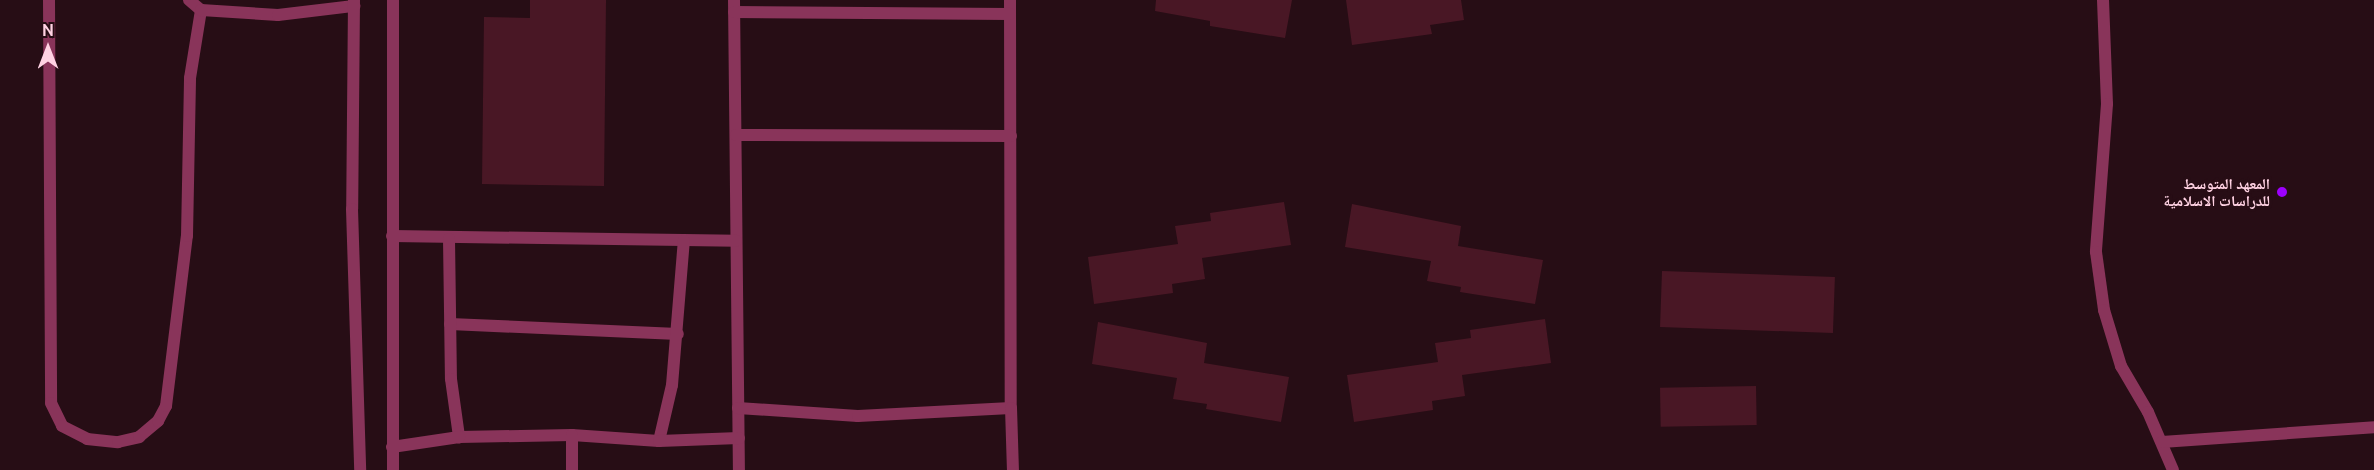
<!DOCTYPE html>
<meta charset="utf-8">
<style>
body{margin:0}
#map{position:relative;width:2374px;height:470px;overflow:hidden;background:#270d15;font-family:Ubuntu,"Noto Naskh Arabic",sans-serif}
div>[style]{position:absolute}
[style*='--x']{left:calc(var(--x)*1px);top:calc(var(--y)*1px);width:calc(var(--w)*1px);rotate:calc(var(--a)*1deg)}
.building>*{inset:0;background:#491725;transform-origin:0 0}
.service>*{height:12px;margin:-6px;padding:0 6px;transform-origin:6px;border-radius:6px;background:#89345a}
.minor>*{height:12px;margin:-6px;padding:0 6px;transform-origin:6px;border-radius:6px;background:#89345a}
.tertiary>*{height:12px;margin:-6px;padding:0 6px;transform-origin:6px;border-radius:6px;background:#89345a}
.dots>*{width:16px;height:16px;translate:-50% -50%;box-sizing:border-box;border:3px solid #270d15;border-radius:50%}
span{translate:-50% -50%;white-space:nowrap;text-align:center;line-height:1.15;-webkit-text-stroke:6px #270d15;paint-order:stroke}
.poi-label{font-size:15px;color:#ffd2e3;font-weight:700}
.right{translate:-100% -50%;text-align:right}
.north{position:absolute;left:18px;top:18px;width:60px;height:60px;-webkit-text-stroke:4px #270d15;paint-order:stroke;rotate:0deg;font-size:16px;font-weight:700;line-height:24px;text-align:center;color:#ffd2e3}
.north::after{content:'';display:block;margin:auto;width:21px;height:27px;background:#ffd2e3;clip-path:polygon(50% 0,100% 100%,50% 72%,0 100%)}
</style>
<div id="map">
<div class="building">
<i style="clip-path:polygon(530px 0,606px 0,604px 186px,482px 184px,484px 17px,530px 18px)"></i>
<i style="clip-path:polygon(1156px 0,1292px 0,1285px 38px,1210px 26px,1210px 21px,1155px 11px)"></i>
<i style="clip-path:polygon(1346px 0,1461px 0,1464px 20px,1430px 25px,1432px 34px,1352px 45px)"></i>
<i style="clip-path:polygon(1284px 202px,1291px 245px,1202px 258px,1205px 279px,1172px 284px,1173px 293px,1094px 304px,1088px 257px,1178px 244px,1175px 226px,1211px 221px,1210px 213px)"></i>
<i style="clip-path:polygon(1352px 204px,1461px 226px,1458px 246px,1543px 260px,1535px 304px,1460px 292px,1461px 287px,1427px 281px,1431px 261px,1345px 247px)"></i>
<i style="left:1662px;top:271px;width:173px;height:56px;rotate:2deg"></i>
<i style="clip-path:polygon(1545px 319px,1551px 363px,1462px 375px,1465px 396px,1432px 401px,1433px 410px,1354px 422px,1347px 375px,1438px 362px,1435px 343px,1471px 338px,1470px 330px)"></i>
<i style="clip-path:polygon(1098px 322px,1207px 343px,1204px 363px,1289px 377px,1281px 422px,1206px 409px,1207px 404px,1173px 399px,1177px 378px,1092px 364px)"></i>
<i style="left:1756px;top:386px;width:39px;height:96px;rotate:89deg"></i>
</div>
<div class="service">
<i style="--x:450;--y:324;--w:228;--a:2.5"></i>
</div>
<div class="minor">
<i style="--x:49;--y:0;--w:403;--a:89.7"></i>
<i style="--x:51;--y:403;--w:25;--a:64"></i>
<i style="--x:62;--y:426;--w:28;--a:27"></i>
<i style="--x:87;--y:439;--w:31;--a:6"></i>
<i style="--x:118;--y:442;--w:22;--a:-13"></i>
<i style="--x:139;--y:437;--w:25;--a:-40"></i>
<i style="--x:158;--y:421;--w:17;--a:-62"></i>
<i style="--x:166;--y:406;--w:171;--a:-83"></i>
<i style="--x:187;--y:236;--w:158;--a:-88.9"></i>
<i style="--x:190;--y:78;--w:69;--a:-80.8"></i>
<i style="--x:189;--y:0;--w:16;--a:40"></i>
<i style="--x:201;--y:10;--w:77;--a:3.7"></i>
<i style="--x:278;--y:15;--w:77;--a:-6.8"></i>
<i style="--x:734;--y:0;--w:470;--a:89.4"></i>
<i style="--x:1010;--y:0;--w:408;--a:89.9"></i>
<i style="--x:2103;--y:0;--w:104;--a:87.8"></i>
<i style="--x:2107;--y:104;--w:148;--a:94.3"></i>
<i style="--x:2096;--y:252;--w:59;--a:82.1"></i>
<i style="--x:2104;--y:310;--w:59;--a:73.1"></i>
<i style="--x:2121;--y:366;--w:53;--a:59.6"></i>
<i style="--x:2148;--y:412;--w:63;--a:66.7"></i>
<i style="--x:734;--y:12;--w:276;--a:0.4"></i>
<i style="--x:736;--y:135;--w:275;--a:0.2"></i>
<i style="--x:392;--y:236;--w:344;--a:0.8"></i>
<i style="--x:449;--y:239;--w:140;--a:89.2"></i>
<i style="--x:451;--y:379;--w:59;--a:82.1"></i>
<i style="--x:459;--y:437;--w:113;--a:-1"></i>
<i style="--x:572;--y:435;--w:87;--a:3.9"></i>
<i style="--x:659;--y:441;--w:57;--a:-76.9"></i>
<i style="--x:672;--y:385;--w:145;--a:-85.3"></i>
<i style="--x:738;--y:408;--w:120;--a:3.8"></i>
<i style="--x:858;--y:416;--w:153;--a:-3"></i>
<i style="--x:1011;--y:408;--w:62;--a:88.2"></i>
<i style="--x:572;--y:435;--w:35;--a:90"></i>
<i style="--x:659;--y:441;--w:80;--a:-2.1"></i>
<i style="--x:2162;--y:442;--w:213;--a:-4"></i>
<i style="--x:392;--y:447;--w:68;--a:-8.5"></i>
</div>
<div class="tertiary">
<i style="--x:354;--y:0;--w:209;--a:90.5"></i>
<i style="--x:352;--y:209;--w:261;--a:88.2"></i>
<i style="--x:393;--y:470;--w:470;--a:-90"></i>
</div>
<div class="dots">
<i style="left:2282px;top:192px;background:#9d00fd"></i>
</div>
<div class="poi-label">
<span class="right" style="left:2270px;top:192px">المعهد المتوسط<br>للدراسات الاسلامية</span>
</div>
<div class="north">N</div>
</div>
